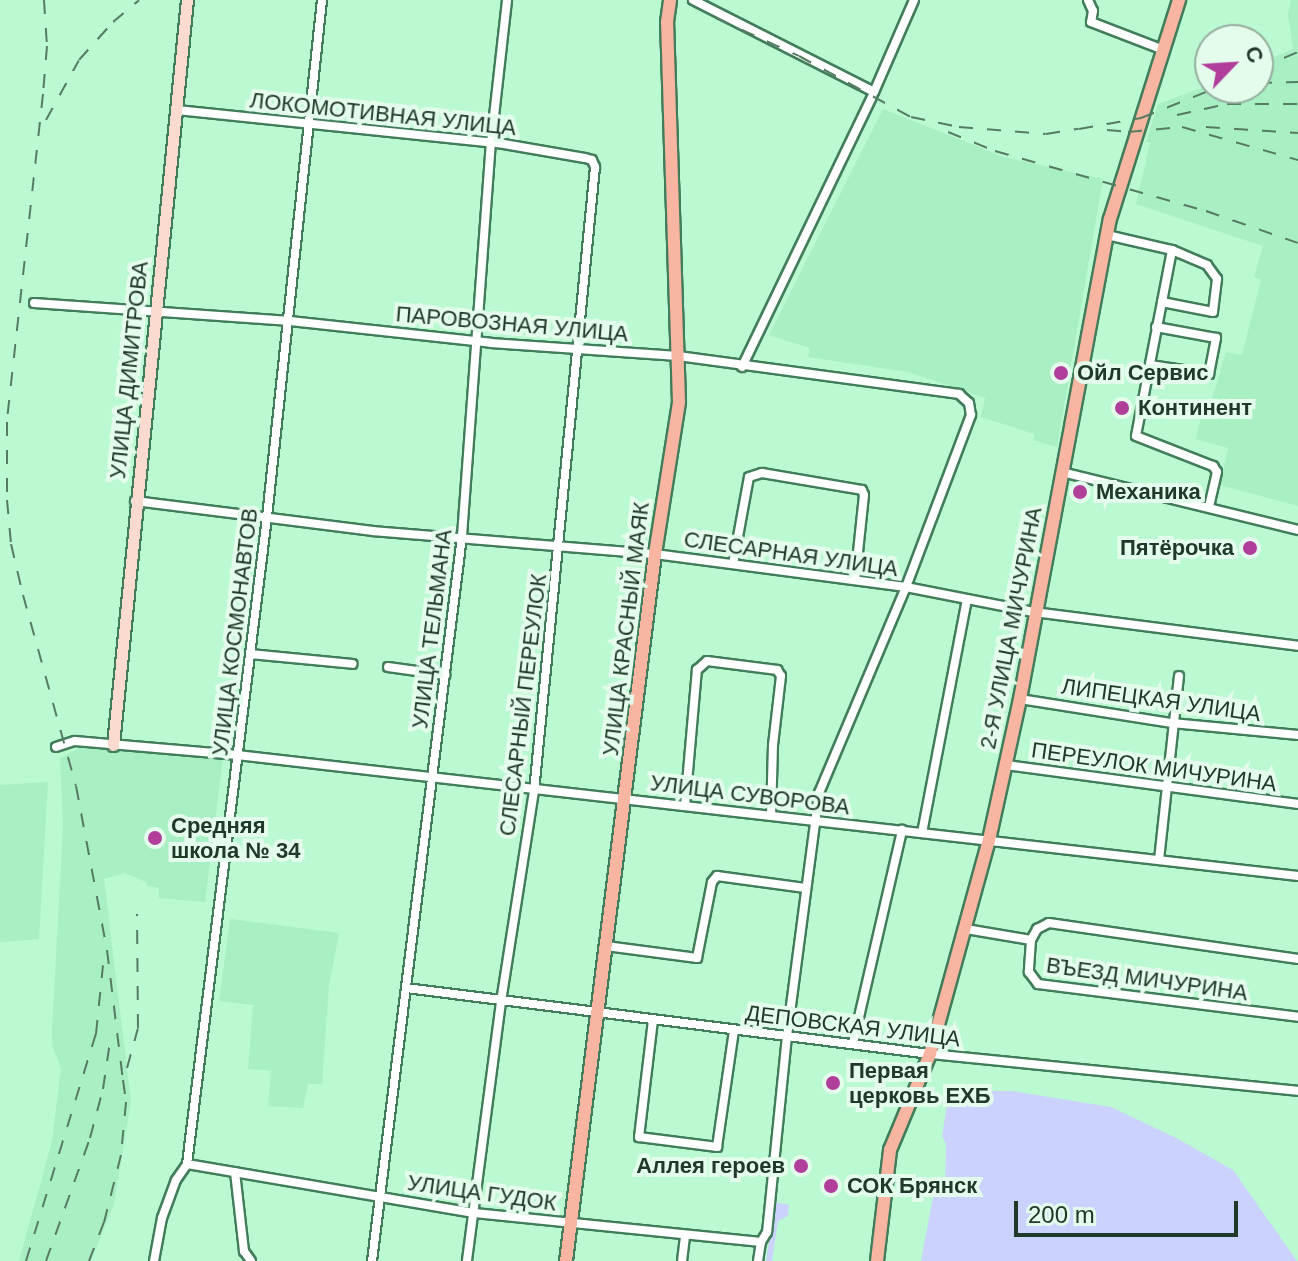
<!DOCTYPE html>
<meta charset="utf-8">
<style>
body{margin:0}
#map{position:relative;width:1298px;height:1261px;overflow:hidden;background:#baf9d1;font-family:Arial,sans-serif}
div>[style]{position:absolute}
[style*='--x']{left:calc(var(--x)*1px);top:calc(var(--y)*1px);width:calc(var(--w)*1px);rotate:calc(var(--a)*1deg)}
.built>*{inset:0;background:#a8efc3}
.green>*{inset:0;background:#cad2fd}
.roads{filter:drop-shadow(2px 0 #417d5a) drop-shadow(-2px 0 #417d5a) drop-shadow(0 2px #417d5a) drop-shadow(0 -2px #417d5a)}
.street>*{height:8px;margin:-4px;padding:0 4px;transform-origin:4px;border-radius:4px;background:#fff}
.secondary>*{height:11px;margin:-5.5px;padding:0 5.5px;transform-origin:5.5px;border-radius:5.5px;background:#fbdad0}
.primary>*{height:12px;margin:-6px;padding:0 6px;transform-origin:6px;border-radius:6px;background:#f8b5a2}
.rail>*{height:2px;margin-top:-1px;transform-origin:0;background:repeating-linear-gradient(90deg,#557b63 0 14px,transparent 0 28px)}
.dots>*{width:22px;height:22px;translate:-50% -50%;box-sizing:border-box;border:4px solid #e4fcec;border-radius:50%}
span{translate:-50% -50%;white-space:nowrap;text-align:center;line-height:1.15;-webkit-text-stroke:8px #e4fcec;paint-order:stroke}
.street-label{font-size:22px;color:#203929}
.poi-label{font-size:22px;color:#203929;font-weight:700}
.left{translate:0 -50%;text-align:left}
.right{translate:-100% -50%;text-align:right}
.north{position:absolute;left:1194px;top:24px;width:80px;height:80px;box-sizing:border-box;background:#e4fcec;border:2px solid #96ae9e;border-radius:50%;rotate:65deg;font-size:22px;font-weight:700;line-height:32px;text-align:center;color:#203929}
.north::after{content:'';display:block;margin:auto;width:28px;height:36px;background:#b03e9a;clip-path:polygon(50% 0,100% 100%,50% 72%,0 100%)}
.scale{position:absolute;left:1014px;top:1201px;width:224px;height:36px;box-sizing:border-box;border:4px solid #203929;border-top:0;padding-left:10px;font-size:24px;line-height:28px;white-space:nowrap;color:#203929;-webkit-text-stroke:6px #e4fcec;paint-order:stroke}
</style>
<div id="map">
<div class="built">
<i style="clip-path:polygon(1291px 0,1298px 0,1298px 506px,1220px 485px,1228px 448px,1196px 439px,1203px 408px,1210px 405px,1226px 352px,1242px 355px,1261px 280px,1254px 277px,1263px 246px,1136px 204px,1150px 143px,1146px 142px,1158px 104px,1210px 85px,1210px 88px,1258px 88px,1258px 64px,1293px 49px,1288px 14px)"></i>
<i style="clip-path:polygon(883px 109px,1004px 157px,1103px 179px,1057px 447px,1033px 440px,1034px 434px,981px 417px,985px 398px,908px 372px,808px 357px,810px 348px,769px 335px)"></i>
<i style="clip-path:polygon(81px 747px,223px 759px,205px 902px,159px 898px,159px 888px,147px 886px,146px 882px,125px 873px,104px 879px,131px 1101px,114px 1204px,91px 1261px,19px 1261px,52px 1141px,61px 1068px,52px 1045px,52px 1031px,63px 826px,60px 758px)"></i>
<i style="clip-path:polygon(48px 782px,39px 939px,0 942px,0 785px)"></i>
<i style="clip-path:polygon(230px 919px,339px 933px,329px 985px,322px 1084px,308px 1084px,303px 1108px,268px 1106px,271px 1071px,248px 1069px,253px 1005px,219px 1001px)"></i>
</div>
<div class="green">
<i style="clip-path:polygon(949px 1091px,1012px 1091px,1111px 1107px,1176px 1138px,1233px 1170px,1297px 1261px,921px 1261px,933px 1197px,945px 1190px,946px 1143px,942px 1137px)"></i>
<i style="clip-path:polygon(775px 1202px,789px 1205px,788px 1216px,778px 1221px,772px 1261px,766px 1261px)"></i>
</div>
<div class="roads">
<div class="street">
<i style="--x:693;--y:0;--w:203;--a:26.9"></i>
<i style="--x:874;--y:92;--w:100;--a:-66.5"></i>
<i style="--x:1088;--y:0;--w:12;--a:66"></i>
<i style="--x:1093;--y:11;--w:11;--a:100"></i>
<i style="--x:1091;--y:22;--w:78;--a:21"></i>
<i style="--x:177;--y:110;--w:323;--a:5.9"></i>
<i style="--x:498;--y:143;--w:88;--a:9.8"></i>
<i style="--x:585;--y:158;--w:7;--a:16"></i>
<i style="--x:592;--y:160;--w:8;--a:67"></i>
<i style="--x:595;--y:167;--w:627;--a:95.58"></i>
<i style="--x:534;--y:791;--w:214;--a:98.9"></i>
<i style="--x:501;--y:1002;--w:261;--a:97.5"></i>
<i style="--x:1107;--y:235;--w:67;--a:13"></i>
<i style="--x:1172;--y:250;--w:38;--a:23"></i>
<i style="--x:1207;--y:265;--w:17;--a:54"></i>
<i style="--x:1217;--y:279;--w:33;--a:97"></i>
<i style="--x:1213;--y:312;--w:52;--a:-168.9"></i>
<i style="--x:1162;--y:302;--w:136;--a:101"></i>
<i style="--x:1136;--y:436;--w:83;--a:21.3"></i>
<i style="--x:1213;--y:466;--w:7;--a:56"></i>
<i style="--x:1217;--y:472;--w:36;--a:103"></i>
<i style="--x:1162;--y:302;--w:53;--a:-79.1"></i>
<i style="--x:34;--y:303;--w:257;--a:4"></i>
<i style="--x:290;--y:321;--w:202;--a:6.2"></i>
<i style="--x:491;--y:343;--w:187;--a:4"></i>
<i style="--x:678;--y:356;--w:284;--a:7.7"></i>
<i style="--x:959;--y:394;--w:13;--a:42"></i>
<i style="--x:969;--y:403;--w:12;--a:81"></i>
<i style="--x:971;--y:415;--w:184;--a:110.7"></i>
<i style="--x:906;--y:587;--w:224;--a:112.9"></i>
<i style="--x:819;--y:793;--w:245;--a:97.5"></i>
<i style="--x:787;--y:1036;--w:197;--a:95.8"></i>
<i style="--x:767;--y:1232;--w:12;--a:121"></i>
<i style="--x:761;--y:1242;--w:288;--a:-174.2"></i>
<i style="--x:474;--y:1213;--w:291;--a:-170.3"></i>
<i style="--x:1150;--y:365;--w:60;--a:8.7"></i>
<i style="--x:1209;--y:374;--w:37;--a:-79"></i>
<i style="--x:1216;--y:338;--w:61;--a:-169.6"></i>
<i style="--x:742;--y:367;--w:300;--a:-64.3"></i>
<i style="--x:1062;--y:472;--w:243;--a:13.8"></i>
<i style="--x:135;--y:501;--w:240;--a:7.2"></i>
<i style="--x:373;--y:531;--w:283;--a:4.7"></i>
<i style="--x:655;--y:554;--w:253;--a:7.5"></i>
<i style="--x:906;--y:587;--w:130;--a:11.1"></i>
<i style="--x:1034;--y:612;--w:266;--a:7.3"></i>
<i style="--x:733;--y:564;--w:88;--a:-79.6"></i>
<i style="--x:749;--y:477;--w:14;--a:-17"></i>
<i style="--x:762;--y:473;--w:101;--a:9.6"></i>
<i style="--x:862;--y:490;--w:5;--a:68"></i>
<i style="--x:864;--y:495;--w:85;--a:96"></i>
<i style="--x:250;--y:654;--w:103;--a:5.5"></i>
<i style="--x:388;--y:667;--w:58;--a:8"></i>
<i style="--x:1020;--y:699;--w:154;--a:9"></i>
<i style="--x:1172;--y:723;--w:127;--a:5.4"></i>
<i style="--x:56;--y:747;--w:20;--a:-18"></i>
<i style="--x:75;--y:741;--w:163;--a:4.9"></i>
<i style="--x:237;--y:755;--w:1068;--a:6.51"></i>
<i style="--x:1006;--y:765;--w:295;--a:7.6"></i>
<i style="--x:685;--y:806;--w:137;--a:-85"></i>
<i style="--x:697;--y:670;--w:13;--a:-42"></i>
<i style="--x:707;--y:661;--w:71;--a:7.3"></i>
<i style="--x:777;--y:670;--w:7;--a:56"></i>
<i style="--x:781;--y:676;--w:69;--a:96.6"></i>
<i style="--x:773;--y:745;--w:71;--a:91.6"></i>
<i style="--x:922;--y:833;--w:238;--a:-79.1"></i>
<i style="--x:1159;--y:860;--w:185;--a:-83.8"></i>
<i style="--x:966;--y:929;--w:66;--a:9.6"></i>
<i style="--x:1031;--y:940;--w:13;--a:-61"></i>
<i style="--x:1037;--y:929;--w:13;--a:-27"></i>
<i style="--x:1049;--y:923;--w:252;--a:8.2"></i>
<i style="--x:1031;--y:940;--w:32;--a:94"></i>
<i style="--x:1029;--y:972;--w:15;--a:53"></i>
<i style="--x:1038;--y:984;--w:262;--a:7.2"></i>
<i style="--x:606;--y:946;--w:92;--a:7.5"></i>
<i style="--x:697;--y:958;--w:77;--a:-78.8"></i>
<i style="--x:712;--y:882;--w:8;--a:-50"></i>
<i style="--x:717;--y:876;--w:89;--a:7.8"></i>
<i style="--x:406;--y:988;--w:528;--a:7.18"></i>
<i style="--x:930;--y:1054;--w:370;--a:5.7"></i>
<i style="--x:653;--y:1020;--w:118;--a:96.8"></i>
<i style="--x:639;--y:1137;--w:79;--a:7.3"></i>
<i style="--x:717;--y:1147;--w:118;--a:-81.7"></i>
<i style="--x:853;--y:1043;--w:219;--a:-77"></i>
<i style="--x:235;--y:1172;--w:80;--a:83.5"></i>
<i style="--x:244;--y:1251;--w:12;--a:55"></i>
<i style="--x:154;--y:1261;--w:44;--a:-79.5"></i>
<i style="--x:162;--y:1218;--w:40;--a:-69.8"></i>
<i style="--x:176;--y:1180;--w:19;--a:-55"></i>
<i style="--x:187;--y:1164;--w:652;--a:-82.95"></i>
<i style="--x:267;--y:517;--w:520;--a:-83.93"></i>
<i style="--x:372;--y:1261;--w:731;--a:-82.92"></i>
<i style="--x:462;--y:536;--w:394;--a:-85.8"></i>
<i style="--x:491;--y:143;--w:144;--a:-83.6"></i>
<i style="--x:682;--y:1261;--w:26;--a:-83"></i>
<i style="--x:758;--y:1261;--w:19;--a:-81"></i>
</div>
<div class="secondary">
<i style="--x:113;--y:745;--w:749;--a:-84.33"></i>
</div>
<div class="primary">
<i style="--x:566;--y:1261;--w:713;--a:-82.83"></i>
<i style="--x:655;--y:554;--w:154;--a:-81"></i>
<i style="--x:679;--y:402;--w:380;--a:-91.8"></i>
<i style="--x:667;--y:22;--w:22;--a:-82"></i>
<i style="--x:877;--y:1261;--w:112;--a:-83.3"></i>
<i style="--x:890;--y:1150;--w:104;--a:-67.4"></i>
<i style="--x:930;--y:1054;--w:222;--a:-74.6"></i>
<i style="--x:989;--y:840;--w:144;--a:-77.6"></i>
<i style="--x:1020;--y:699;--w:488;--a:-79.4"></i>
<i style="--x:1110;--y:219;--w:230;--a:-72.5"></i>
</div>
</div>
<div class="rail">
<i style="--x:44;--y:0;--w:46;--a:86.3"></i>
<i style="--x:47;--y:46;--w:48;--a:94.8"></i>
<i style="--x:43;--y:94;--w:330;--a:96.3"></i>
<i style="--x:7;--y:422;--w:78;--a:90"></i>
<i style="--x:7;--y:500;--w:44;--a:84.8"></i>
<i style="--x:11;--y:544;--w:52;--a:76.8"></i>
<i style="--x:23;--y:595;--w:198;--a:74.5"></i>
<i style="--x:76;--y:786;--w:167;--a:79.3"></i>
<i style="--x:107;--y:950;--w:131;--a:83"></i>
<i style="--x:123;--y:1080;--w:22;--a:82"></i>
<i style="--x:126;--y:1102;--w:53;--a:95.4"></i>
<i style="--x:121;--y:1155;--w:69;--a:104.2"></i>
<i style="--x:104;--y:1222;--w:42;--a:111"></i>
<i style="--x:716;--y:18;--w:91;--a:24.6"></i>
<i style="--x:799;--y:56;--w:128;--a:28.6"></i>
<i style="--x:911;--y:117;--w:49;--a:11.8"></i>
<i style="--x:959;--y:127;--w:87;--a:4.6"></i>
<i style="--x:1046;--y:134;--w:33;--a:-9"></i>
<i style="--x:1079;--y:129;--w:63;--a:-10.1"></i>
<i style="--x:1141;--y:118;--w:81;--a:-21.8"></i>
<i style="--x:1258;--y:69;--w:43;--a:-23"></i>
<i style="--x:1258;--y:83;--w:40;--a:-1.4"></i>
<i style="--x:1177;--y:115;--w:51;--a:-12.4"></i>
<i style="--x:1227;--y:104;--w:71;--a:0"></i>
<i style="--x:46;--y:120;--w:68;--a:-61.2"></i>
<i style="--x:79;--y:60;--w:51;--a:-48.2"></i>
<i style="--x:113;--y:22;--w:34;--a:-40"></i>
<i style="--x:1206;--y:127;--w:92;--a:3.7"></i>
<i style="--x:1107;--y:130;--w:21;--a:5"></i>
<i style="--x:1128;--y:132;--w:54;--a:-5.3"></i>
<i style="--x:1182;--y:127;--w:121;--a:15.9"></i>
<i style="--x:948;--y:132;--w:51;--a:22"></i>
<i style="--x:995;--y:151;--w:219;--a:15.9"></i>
<i style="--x:1206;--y:211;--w:97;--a:19.2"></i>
<i style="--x:127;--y:1068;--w:41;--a:-74.6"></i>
<i style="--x:138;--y:1028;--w:114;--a:-90.5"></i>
<i style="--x:26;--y:1261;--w:238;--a:-72.9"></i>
<i style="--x:96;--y:1034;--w:69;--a:-84.2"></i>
<i style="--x:46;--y:1261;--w:131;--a:-70.3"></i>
<i style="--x:90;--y:1138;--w:51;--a:-75.1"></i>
<i style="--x:103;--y:1089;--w:55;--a:-81.6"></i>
</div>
<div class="dots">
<i style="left:1061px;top:373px;background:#b03e9a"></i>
<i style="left:1122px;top:408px;background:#b03e9a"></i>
<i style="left:1080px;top:492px;background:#b03e9a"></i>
<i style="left:1250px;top:548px;background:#b03e9a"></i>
<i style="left:155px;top:838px;background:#b03e9a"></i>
<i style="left:833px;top:1083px;background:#b03e9a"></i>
<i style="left:801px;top:1166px;background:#b03e9a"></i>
<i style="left:831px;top:1186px;background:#b03e9a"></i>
</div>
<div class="street-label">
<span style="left:383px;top:114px;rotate:6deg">ЛОКОМОТИВНАЯ УЛИЦА</span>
<span style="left:512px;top:324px;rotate:5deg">ПАРОВОЗНАЯ УЛИЦА</span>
<span style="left:129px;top:370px;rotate:-84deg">УЛИЦА ДИМИТРОВА</span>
<span style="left:791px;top:554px;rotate:8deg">СЛЕСАРНАЯ УЛИЦА</span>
<span style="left:1011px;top:628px;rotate:-79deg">2-Я УЛИЦА МИЧУРИНА</span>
<span style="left:432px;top:629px;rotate:-83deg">УЛИЦА ТЕЛЬМАНА</span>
<span style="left:626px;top:629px;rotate:-83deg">УЛИЦА КРАСНЫЙ МАЯК</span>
<span style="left:235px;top:632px;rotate:-83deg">УЛИЦА КОСМОНАВТОВ</span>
<span style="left:1161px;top:700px;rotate:8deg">ЛИПЕЦКАЯ УЛИЦА</span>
<span style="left:523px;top:705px;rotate:-83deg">СЛЕСАРНЫЙ ПЕРЕУЛОК</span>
<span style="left:1154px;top:767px;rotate:8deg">ПЕРЕУЛОК МИЧУРИНА</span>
<span style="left:750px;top:795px;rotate:7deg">УЛИЦА СУВОРОВА</span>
<span style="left:1147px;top:979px;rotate:8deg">ВЪЕЗД МИЧУРИНА</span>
<span style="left:853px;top:1026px;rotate:7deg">ДЕПОВСКАЯ УЛИЦА</span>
<span style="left:482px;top:1193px;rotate:8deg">УЛИЦА ГУДОК</span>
</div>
<div class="poi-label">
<span class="left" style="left:1077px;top:373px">Ойл Сервис</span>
<span class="left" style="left:1138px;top:408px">Континент</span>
<span class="left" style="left:1096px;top:492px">Механика</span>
<span class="right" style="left:1234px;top:548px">Пятёрочка</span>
<span class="left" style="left:171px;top:838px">Средняя<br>школа № 34</span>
<span class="left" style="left:849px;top:1083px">Первая<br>церковь ЕХБ</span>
<span class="right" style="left:785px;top:1166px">Аллея героев</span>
<span class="left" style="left:847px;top:1186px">СОК Брянск</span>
</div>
<div class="north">С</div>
<div class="scale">200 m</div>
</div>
